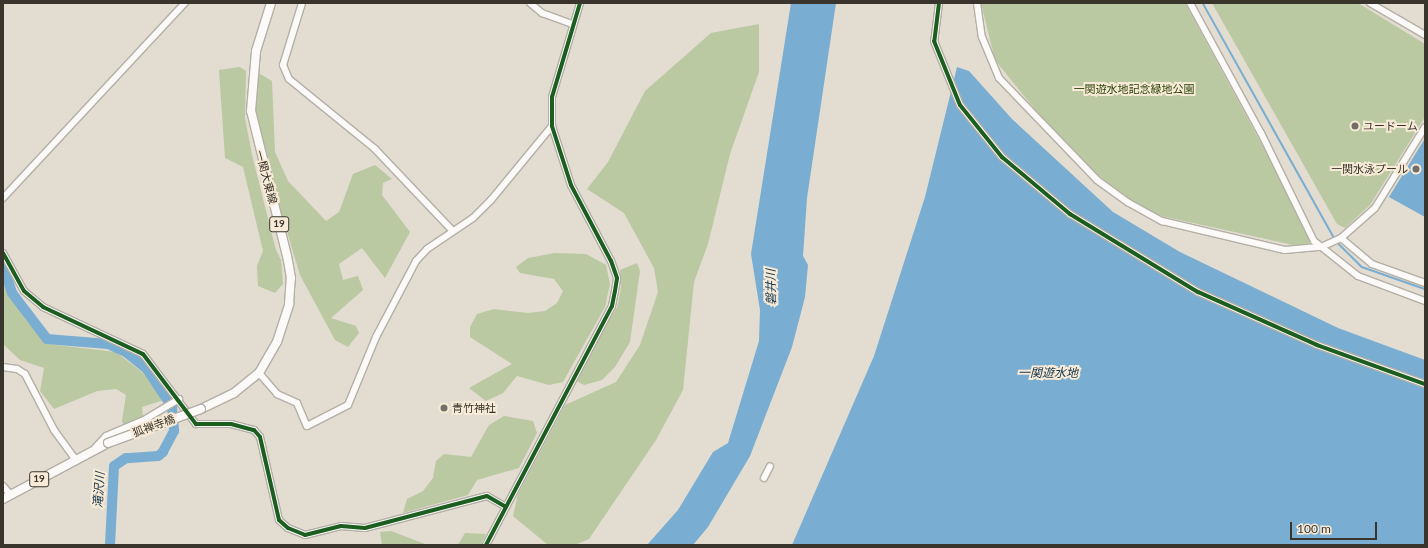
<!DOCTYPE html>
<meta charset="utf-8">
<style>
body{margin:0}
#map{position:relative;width:1428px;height:548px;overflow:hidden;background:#e2dcd1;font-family:Lato,"Noto Sans JP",sans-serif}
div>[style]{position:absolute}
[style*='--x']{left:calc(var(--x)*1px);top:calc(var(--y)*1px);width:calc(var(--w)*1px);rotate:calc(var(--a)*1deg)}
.green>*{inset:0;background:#bac9a2}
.water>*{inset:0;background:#79add1}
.stream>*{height:1.5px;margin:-0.75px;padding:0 0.75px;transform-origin:0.75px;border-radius:0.75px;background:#79add1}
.river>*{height:10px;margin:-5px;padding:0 5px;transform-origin:5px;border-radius:5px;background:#79add1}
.roads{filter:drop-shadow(1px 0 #b4afa6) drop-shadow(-1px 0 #b4afa6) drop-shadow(0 1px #b4afa6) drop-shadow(0 -1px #b4afa6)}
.minor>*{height:6px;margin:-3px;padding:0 3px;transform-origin:3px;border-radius:3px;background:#fbfaf8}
.major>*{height:8px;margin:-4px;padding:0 4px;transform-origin:4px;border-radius:4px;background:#fbfaf8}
.bridges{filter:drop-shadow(1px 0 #b4afa6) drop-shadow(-1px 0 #b4afa6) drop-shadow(0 1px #b4afa6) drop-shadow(0 -1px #b4afa6)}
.major-bridge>*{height:8px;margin:-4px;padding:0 4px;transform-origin:4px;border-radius:4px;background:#fbfaf8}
.cycleway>*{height:4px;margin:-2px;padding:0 2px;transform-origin:2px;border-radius:2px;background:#1b5e20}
.dots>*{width:11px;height:11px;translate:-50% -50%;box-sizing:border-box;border:2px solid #f7ead6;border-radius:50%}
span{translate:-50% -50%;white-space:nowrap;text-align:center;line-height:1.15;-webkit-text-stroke:4px #f7ead6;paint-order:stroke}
.shield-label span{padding:1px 3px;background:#f7ead6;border:1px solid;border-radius:3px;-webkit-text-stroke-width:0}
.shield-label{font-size:10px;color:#39342c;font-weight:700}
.park-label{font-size:11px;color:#2b430a}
.poi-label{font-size:11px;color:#39342c}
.left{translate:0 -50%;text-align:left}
.right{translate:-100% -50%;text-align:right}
.street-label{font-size:11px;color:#39342c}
.water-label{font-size:12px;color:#15364e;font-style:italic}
.frame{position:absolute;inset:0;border:4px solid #39342c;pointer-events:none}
.scale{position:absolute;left:1290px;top:522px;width:87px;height:18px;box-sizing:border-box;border:2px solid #39342c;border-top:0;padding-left:5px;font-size:12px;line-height:14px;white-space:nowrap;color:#39342c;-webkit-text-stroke:3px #f7ead6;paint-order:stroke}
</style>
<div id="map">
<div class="green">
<i style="clip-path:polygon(981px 3px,1185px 3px,1288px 193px,1310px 241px,1307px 248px,1161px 216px,1141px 207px,1099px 176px,1042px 118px,995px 60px)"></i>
<i style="clip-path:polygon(1212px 3px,1358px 3px,1425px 44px,1425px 117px,1370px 205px,1345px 228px,1337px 224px)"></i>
<i style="clip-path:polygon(759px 24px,759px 72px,730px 154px,708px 244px,694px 282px,683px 390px,656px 440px,589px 539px,575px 545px,548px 545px,513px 516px,518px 494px,565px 405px,616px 382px,640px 345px,658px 292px,654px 268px,624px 213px,587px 189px,608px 162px,645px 91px,711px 33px)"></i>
<i style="clip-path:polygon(240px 67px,246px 71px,245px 118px,252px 155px,276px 250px,281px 260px,283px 284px,275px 293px,258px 286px,257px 266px,263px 251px,243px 167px,225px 158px,219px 70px)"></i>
<i style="clip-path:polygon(255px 71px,272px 81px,275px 152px,288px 181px,326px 221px,339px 212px,353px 174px,375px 165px,392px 179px,383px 183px,382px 195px,410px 232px,385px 278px,362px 248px,339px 264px,343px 280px,358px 276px,363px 290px,331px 318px,356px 326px,359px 333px,348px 347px,335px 340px,300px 275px,253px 118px)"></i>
<i style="clip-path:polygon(555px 253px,586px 254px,606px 265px,610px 284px,605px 307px,563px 382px,549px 385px,517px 376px,503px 393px,486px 401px,469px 388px,512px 364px,470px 337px,470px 327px,477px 314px,494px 309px,528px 313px,545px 311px,557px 303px,563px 291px,554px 279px,520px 273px,516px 267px,528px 258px)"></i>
<i style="clip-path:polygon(637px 263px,640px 271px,630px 342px,615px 367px,602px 380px,584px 385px,573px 379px,617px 307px,621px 288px,620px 270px)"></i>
<i style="clip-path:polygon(3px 272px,25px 319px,48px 344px,116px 352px,152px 380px,164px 400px,142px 407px,143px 418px,126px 430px,122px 421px,126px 395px,116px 389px,97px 391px,54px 409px,40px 391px,44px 368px,20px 360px,3px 344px)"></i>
<i style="clip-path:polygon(504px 416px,533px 421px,537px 433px,519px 468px,477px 480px,468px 495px,403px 513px,407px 499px,423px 491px,433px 478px,436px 461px,444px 454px,471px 457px,489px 425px)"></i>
<i style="clip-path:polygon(391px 531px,425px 544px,425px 545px,382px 545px,380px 532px)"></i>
<i style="clip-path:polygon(465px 533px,486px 534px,481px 545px,458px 545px)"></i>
</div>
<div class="water">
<i style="clip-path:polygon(791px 3px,836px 3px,807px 198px,803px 256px,808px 265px,805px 297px,792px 347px,750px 456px,708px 527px,693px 545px,647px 545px,678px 510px,713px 452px,728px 443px,759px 341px,760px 310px,751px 254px)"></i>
<i style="clip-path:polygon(957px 67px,969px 71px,1012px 119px,1113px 212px,1180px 252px,1338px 328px,1425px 360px,1425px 545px,792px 545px,874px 356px,925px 197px)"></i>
<i style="clip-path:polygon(1424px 140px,1425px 140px,1425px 217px,1389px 197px)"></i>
</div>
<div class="stream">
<i style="--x:1203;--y:3;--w:270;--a:60.8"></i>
<i style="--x:1337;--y:242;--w:35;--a:45"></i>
<i style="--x:1362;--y:267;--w:67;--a:19.2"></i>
</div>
<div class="river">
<i style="--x:3;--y:265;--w:29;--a:72"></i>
<i style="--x:12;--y:293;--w:58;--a:52.7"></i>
<i style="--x:47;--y:339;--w:61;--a:4.7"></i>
<i style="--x:108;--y:344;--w:20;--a:24"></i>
<i style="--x:126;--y:352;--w:27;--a:39"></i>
<i style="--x:147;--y:369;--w:45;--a:56.7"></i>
<i style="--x:172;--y:407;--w:24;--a:85"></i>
<i style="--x:174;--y:431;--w:24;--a:118"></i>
<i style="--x:163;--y:452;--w:6;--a:141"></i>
<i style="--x:158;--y:456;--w:32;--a:176"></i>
<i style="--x:126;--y:458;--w:14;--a:146"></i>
<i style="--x:114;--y:466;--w:79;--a:92.9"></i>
</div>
<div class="roads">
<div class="minor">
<i style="--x:302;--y:3;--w:65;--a:107"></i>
<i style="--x:283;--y:65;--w:15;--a:67"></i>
<i style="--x:289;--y:79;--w:111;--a:39.1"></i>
<i style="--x:375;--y:149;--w:112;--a:46.5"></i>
<i style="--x:530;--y:3;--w:16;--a:40"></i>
<i style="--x:542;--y:13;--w:32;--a:20"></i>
<i style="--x:939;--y:3;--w:38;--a:97"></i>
<i style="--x:934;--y:41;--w:69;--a:67.9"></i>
<i style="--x:960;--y:105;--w:67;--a:51.1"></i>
<i style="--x:1002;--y:157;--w:89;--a:40"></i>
<i style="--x:1070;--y:214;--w:150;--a:31.4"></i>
<i style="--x:1198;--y:292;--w:130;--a:24"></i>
<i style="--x:1317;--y:345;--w:115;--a:19.9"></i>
<i style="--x:977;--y:3;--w:34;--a:82"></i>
<i style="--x:982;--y:37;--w:44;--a:67.5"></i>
<i style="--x:999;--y:78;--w:141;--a:46.1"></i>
<i style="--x:1097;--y:180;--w:39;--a:36"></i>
<i style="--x:1129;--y:203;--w:38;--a:29"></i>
<i style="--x:1162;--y:221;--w:126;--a:13.3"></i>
<i style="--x:1285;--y:250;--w:36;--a:-5"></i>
<i style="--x:1321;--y:247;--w:22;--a:-24"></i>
<i style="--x:1341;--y:238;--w:45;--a:-41.4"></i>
<i style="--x:1375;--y:208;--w:95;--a:-58.3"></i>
<i style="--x:1190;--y:3;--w:148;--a:61.4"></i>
<i style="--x:1261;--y:133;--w:120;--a:63.9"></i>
<i style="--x:1314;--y:241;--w:56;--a:38.5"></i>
<i style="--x:1358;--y:276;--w:72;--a:20.5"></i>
<i style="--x:1370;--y:3;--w:64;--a:30.2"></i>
<i style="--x:3;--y:198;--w:267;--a:-47"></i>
<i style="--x:1341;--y:238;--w:40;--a:40"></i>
<i style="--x:1372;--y:264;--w:56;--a:19.7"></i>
<i style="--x:3;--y:253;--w:43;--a:61.1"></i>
<i style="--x:24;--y:291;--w:25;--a:40"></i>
<i style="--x:43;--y:307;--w:110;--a:25.2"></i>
<i style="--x:143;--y:354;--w:88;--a:52.9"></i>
<i style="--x:196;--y:424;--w:35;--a:0"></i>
<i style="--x:231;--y:424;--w:24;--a:15"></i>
<i style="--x:254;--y:430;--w:9;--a:49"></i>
<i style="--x:260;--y:437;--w:85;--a:77.1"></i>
<i style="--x:279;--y:520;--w:12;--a:42"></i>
<i style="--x:288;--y:528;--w:18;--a:22"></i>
<i style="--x:305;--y:535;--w:37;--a:-14"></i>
<i style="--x:341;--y:526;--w:24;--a:5"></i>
<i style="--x:365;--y:528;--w:126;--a:-14.7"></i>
<i style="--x:487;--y:496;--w:20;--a:30"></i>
<i style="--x:3;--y:367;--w:14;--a:8"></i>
<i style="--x:17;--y:369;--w:9;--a:32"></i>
<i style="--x:25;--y:374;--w:63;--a:62.6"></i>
<i style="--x:54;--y:430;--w:34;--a:54"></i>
<i style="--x:259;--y:373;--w:28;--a:49"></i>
<i style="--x:277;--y:394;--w:22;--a:24"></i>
<i style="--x:297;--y:403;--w:25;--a:67"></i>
<i style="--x:307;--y:426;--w:46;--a:-27.1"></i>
<i style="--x:348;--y:405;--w:74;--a:-67.6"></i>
<i style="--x:376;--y:337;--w:86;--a:-62.2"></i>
<i style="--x:416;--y:261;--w:16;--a:-47"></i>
<i style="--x:427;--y:249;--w:55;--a:-34"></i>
<i style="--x:473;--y:218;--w:25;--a:-45"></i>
<i style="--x:491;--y:200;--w:96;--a:-50.5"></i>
<i style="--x:95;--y:448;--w:16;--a:-47"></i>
<i style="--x:106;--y:436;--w:41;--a:-22.8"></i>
<i style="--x:144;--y:420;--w:41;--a:-31"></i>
<i style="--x:764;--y:478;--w:13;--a:-63"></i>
<i style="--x:3;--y:486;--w:12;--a:48"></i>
<i style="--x:486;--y:545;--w:270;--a:-62.2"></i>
<i style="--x:612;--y:306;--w:15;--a:-79"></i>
<i style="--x:615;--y:291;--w:13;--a:-81"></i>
<i style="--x:617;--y:278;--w:18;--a:-109"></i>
<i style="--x:611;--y:261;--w:86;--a:-117.8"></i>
<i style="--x:571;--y:185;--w:62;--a:-107.9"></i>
<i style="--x:552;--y:126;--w:29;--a:-90"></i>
<i style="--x:552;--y:97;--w:98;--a:-73.4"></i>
</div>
<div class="major">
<i style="--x:201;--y:409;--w:37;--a:-26"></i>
<i style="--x:234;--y:393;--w:32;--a:-39"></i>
<i style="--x:259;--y:373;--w:36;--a:-60"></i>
<i style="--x:277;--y:342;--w:40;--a:-72"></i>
<i style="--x:289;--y:304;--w:26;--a:-86"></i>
<i style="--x:291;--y:278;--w:22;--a:-100"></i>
<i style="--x:287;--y:256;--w:149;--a:-103.9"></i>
<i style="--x:251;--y:111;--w:60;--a:-85.2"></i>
<i style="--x:256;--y:51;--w:50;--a:-72.6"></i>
<i style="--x:3;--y:499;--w:119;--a:-28.1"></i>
</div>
</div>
<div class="bridges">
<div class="major-bridge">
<i style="--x:108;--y:443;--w:99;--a:-20.1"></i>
</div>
</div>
<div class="cycleway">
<i style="--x:939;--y:3;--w:38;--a:97"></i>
<i style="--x:934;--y:41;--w:69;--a:67.9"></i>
<i style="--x:960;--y:105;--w:67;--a:51.1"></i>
<i style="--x:1002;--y:157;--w:89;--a:40"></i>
<i style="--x:1070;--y:214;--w:150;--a:31.4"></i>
<i style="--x:1198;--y:292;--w:130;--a:24"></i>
<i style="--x:1317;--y:345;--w:115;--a:19.9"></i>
<i style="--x:3;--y:253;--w:43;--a:61.1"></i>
<i style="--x:24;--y:291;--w:25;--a:40"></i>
<i style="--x:43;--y:307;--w:110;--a:25.2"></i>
<i style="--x:143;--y:354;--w:88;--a:52.9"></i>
<i style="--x:196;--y:424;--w:35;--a:0"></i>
<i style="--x:231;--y:424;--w:24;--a:15"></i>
<i style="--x:254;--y:430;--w:9;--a:49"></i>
<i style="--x:260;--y:437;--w:85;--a:77.1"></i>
<i style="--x:279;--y:520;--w:12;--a:42"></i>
<i style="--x:288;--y:528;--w:18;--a:22"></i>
<i style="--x:305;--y:535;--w:37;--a:-14"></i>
<i style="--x:341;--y:526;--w:24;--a:5"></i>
<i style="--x:365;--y:528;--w:126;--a:-14.7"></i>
<i style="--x:487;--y:496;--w:20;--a:30"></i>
<i style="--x:486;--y:545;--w:270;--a:-62.2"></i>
<i style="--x:612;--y:306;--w:15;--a:-79"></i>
<i style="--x:615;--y:291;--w:13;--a:-81"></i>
<i style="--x:617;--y:278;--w:18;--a:-109"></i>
<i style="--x:611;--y:261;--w:86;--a:-117.8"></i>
<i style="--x:571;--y:185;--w:62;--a:-107.9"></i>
<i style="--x:552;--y:126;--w:29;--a:-90"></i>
<i style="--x:552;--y:97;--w:98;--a:-73.4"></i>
</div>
<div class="dots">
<i style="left:1355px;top:126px;background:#746f66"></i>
<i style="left:1416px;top:169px;background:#746f66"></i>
<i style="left:444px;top:408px;background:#746f66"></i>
</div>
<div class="shield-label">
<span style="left:279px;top:224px">19</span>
<span style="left:39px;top:479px">19</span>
</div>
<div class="park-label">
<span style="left:1134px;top:89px">一関遊水地記念緑地公園</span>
</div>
<div class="poi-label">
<span class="left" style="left:1363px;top:126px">ユードーム</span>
<span class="right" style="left:1408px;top:169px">一関水泳プール</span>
<span class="left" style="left:452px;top:408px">青竹神社</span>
</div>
<div class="street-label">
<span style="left:266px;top:177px;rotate:75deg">一関大東線</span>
<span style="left:154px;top:426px;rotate:-20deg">狐禅寺橋</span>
</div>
<div class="water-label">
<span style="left:771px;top:287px;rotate:-91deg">磐井川</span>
<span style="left:1048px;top:373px">一関遊水地</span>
<span style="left:99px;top:490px;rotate:-86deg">滝沢川</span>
</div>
<div class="frame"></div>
<div class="scale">100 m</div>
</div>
